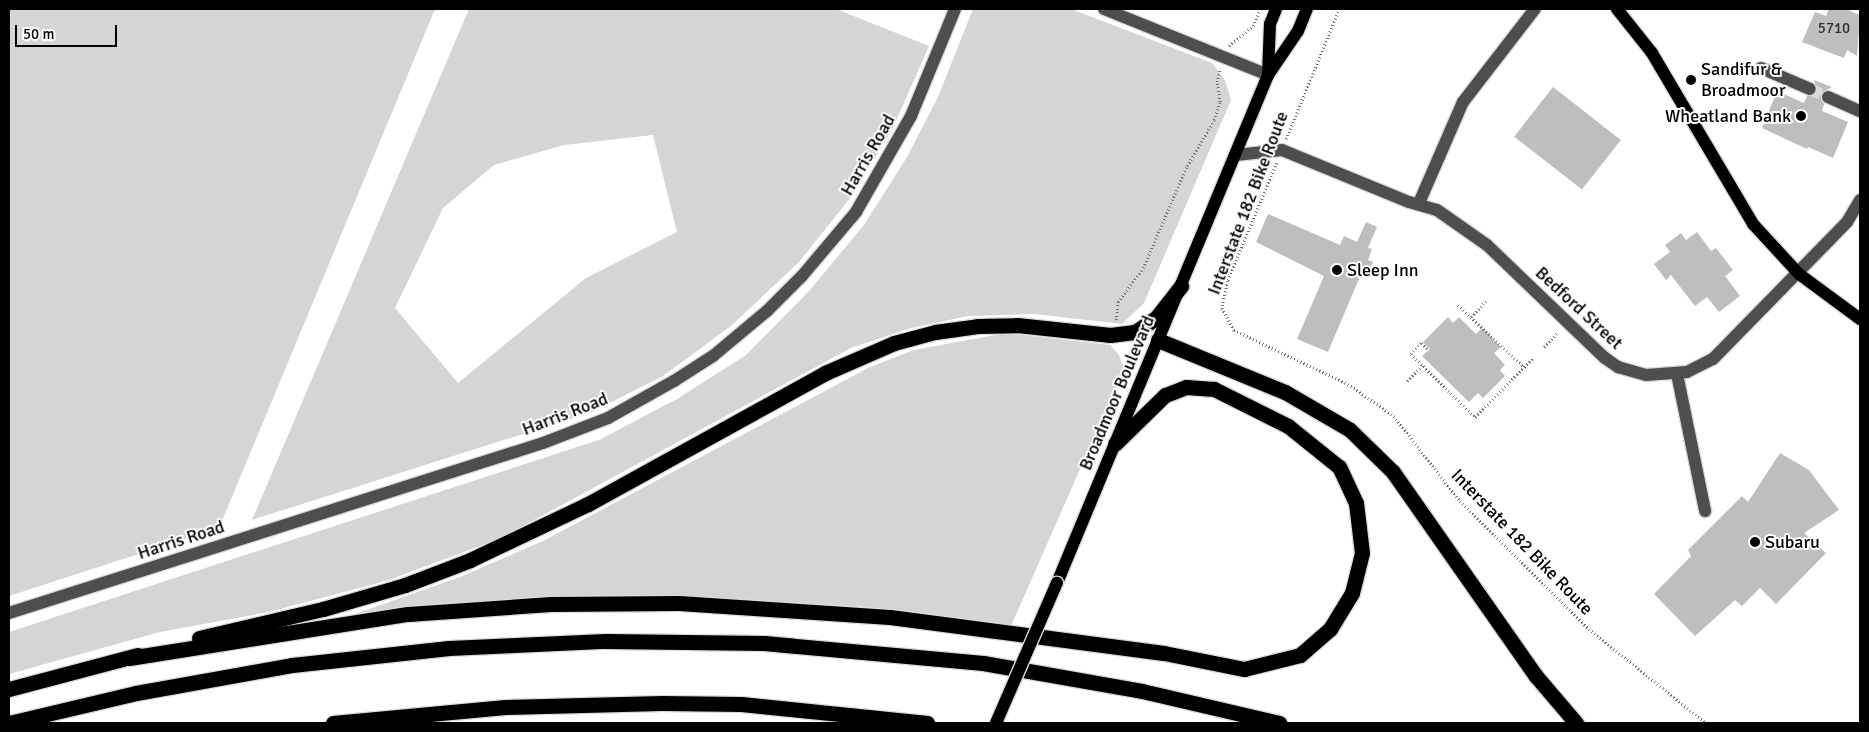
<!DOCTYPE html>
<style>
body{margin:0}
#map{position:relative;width:1869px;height:732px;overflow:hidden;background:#fff;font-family:Signika,sans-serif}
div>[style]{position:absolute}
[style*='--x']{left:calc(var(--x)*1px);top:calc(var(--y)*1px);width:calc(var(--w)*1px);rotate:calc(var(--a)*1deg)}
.green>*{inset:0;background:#d5d5d5}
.building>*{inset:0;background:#bebebe;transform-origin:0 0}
.minor-tunnel>*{height:12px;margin-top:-6px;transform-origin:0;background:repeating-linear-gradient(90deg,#d9d9d9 0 12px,transparent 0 18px)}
.path>*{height:2.5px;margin-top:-1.25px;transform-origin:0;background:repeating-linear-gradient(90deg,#707070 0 1px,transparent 0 3.5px)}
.roads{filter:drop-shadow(1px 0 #dbdbdb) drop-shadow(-1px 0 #dbdbdb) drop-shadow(0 1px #dbdbdb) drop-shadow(0 -1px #dbdbdb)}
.minor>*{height:12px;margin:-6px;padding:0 6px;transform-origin:6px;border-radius:6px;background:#4e4e4e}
.major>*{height:12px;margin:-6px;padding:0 6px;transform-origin:6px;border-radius:6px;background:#000}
.highway>*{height:15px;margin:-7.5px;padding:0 7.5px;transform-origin:7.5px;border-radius:7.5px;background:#000}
.bridges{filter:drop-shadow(1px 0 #dbdbdb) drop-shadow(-1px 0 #dbdbdb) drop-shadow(0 1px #dbdbdb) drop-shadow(0 -1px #dbdbdb)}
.major-bridge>*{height:12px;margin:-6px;padding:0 6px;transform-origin:6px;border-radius:6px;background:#000}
.dots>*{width:14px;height:14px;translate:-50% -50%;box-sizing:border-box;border:2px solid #fff;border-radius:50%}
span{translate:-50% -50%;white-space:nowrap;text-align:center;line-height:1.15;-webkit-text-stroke:4px #fff;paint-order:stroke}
.number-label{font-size:15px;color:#303030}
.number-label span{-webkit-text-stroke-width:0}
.poi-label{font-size:18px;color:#000}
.left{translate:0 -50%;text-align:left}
.right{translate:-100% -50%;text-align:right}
.street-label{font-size:18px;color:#000}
.frame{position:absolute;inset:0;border:10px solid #000;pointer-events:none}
.scale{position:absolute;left:15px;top:25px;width:102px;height:22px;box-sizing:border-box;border:2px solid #000;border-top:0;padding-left:6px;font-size:15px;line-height:18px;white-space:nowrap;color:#000;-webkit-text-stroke:4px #fff;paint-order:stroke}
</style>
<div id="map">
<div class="green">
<i style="clip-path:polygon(9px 9px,435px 9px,219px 528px,9px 596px)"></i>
<i style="clip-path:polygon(evenodd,469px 9px,836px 9px,929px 46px,892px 130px,851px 197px,799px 262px,731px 326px,663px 376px,592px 412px,252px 520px,469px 9px,653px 135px,677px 232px,586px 278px,458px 383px,395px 308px,443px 208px,494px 165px,564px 145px,653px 135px)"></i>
<i style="clip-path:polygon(973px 9px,1071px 9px,1212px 63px,1225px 80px,1231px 100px,1144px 303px,1122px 324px,1034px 314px,968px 316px,911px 328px,851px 348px,501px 538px,389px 580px,269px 612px,160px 632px,9px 674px,9px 632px,599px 440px,677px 399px,746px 355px,810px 290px,864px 225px,907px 157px,938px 97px)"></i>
<i style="clip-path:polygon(1006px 333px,1110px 345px,1119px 355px,1124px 369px,1011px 626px,867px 607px,708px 599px,448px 607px,355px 614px,460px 577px,543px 541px,870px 367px,914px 350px)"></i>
</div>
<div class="building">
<i style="clip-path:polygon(1829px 9px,1846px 9px,1860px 15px,1857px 56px,1847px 50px,1844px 58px,1802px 42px,1815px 12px,1826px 16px)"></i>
<i style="clip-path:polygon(1814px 80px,1832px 87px,1820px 94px,1824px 104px,1822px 111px,1848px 122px,1833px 158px,1808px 147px,1807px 149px,1762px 128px,1777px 91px,1804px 103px,1807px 96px,1818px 92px)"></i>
<i style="left:1553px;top:87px;width:86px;height:63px;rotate:38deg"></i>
<i style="clip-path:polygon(1268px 214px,1340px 245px,1344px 236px,1357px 242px,1366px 222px,1377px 227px,1368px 248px,1372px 249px,1368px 260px,1373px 262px,1366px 277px,1361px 274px,1328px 352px,1297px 339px,1324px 276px,1256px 242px)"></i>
<i style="clip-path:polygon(1697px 232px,1711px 251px,1716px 248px,1733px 270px,1725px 276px,1740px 296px,1719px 312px,1707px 297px,1695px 306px,1671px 275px,1666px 280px,1654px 264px,1670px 252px,1665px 245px,1681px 233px,1686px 240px)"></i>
<i style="clip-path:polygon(1448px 317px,1453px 323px,1459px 317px,1476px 334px,1482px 328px,1501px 347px,1494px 353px,1505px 365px,1500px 370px,1505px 376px,1483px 398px,1478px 393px,1469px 402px,1422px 356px,1430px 349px,1423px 342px)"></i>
<i style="clip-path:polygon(1780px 453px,1809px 470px,1839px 510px,1804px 533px,1826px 553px,1776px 604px,1760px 588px,1742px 606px,1735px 600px,1695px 636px,1654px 594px,1691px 556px,1688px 550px,1742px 496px,1748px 502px)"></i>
</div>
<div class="minor-tunnel">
<i style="--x:1810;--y:89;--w:20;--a:24"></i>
</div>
<div class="path">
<i style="--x:1229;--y:46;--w:31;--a:-40"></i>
<i style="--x:1253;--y:26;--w:18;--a:-68"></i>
<i style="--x:1286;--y:139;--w:140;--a:-67.8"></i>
<i style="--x:1277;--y:163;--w:128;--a:112.6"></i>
<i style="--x:1228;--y:281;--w:28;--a:103"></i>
<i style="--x:1222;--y:308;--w:25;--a:61"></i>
<i style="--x:1234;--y:330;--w:126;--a:25.3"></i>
<i style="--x:1348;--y:384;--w:56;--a:34.8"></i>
<i style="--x:1394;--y:416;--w:108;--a:52.2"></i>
<i style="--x:1460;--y:501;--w:182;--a:44.8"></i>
<i style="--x:1589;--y:629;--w:150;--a:38.8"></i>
<i style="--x:1458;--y:305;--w:91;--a:43.2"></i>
<i style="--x:1471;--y:317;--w:22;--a:-47"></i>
<i style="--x:1116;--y:320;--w:18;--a:-84"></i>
<i style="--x:1118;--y:302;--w:42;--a:-53.7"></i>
<i style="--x:1143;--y:268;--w:111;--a:-66.7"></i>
<i style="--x:1187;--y:166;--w:53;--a:-59.6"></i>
<i style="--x:1214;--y:120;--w:19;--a:-72"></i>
<i style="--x:1220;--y:102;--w:20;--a:-99"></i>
<i style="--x:1217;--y:82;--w:14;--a:-78"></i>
<i style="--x:1544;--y:347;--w:19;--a:-47"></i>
<i style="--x:1427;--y:349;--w:8;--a:-135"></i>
<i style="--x:1421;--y:343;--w:15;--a:132"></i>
<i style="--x:1411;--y:354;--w:90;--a:44.5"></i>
<i style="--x:1475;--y:417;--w:83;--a:-45.5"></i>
<i style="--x:1407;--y:381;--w:23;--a:-45"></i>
</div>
<div class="roads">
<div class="minor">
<i style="--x:1104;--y:9;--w:177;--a:21.9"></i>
<i style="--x:1761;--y:68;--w:53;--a:23.2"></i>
<i style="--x:1828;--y:97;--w:35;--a:24"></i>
<i style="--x:1236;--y:155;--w:46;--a:-6.2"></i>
<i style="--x:1282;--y:150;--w:137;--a:22.3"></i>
<i style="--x:1409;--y:202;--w:29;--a:16"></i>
<i style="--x:1437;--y:210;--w:61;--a:35"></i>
<i style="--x:1487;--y:245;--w:163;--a:43.8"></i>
<i style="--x:1605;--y:358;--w:16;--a:35"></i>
<i style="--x:1618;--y:367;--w:29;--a:16"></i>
<i style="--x:1646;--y:375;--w:41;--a:-4.2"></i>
<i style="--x:1687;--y:372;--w:29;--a:-27"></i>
<i style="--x:1713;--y:359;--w:192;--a:-45.6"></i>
<i style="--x:1847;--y:222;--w:26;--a:-59"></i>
<i style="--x:1419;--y:203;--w:110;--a:-66.5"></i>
<i style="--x:1463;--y:102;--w:118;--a:-52.3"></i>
<i style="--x:1677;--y:374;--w:140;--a:78.4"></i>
<i style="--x:9;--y:613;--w:560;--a:-17.66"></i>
<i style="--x:543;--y:443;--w:70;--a:-21"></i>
<i style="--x:608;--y:418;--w:76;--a:-29.3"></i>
<i style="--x:674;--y:381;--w:46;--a:-32.7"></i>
<i style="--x:713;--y:356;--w:70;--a:-39.8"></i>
<i style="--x:767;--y:311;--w:49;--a:-45"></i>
<i style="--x:802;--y:276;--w:84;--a:-49.8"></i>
<i style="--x:856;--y:212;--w:111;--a:-60.2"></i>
<i style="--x:911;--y:116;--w:116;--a:-67.6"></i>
</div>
<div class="major">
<i style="--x:1617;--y:9;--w:56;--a:51.5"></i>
<i style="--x:1652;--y:53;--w:199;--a:59.4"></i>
<i style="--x:1753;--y:224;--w:68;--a:47.4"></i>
<i style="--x:1799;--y:274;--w:76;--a:36.4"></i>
<i style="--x:1268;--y:75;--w:51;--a:-87.8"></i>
<i style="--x:1270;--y:24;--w:16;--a:-68"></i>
<i style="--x:1057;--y:583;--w:550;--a:-67.44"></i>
<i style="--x:1268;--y:75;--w:53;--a:-55.7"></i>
<i style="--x:1298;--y:31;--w:24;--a:-68"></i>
</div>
<div class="highway">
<i style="--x:1158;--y:340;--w:137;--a:22.3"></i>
<i style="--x:1285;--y:392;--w:75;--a:30.3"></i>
<i style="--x:1350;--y:430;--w:60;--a:44.3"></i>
<i style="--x:1393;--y:472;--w:249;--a:55"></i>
<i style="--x:1536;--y:676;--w:62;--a:49.6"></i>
<i style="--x:199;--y:638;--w:127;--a:-13.2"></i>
<i style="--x:323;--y:609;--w:85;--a:-16.3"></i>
<i style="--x:405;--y:585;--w:70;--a:-21"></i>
<i style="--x:470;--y:560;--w:131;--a:-25.4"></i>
<i style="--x:588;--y:504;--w:271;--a:-28.9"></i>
<i style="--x:825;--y:373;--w:75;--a:-23.5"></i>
<i style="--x:894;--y:343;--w:42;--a:-15"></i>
<i style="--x:935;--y:332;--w:43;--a:-7.9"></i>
<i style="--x:978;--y:326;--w:39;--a:-1"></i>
<i style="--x:1017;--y:325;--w:94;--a:6.1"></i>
<i style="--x:1110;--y:335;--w:25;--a:-7"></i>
<i style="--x:1135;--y:332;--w:25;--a:-34"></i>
<i style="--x:1156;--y:318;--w:41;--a:-52"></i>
<i style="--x:129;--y:658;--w:282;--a:-9"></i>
<i style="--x:408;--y:614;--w:143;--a:-4"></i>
<i style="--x:551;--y:604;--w:128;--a:-0.4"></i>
<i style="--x:679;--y:603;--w:211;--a:3.8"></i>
<i style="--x:890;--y:617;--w:276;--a:7.5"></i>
<i style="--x:1164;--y:653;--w:82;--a:11.3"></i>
<i style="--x:1244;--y:669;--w:58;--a:-14"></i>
<i style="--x:1300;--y:655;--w:40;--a:-41"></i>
<i style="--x:1330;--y:629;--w:42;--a:-58.6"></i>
<i style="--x:1352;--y:593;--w:41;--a:-76"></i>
<i style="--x:1362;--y:553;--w:50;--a:-96.8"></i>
<i style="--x:1356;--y:503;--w:40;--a:-115"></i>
<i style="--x:1339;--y:467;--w:65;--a:-141.2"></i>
<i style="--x:1288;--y:426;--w:83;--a:-153.4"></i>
<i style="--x:1214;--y:389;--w:28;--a:-176"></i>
<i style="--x:1186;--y:387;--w:22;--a:159"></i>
<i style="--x:1165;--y:395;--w:70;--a:135.6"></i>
<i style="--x:9;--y:689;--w:133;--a:-14.8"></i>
<i style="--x:9;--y:723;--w:130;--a:-13.3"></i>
<i style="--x:136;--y:693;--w:158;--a:-10.2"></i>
<i style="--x:292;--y:665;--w:158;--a:-6.2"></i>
<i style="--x:449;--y:648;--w:157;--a:-2.6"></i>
<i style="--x:606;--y:641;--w:158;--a:0.7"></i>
<i style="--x:764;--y:643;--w:220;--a:5.2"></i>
<i style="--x:983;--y:663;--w:161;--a:10"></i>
<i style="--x:1142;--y:691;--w:141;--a:13.1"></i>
<i style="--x:333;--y:723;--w:173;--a:-5.3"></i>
<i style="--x:505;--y:707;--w:157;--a:-1.5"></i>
<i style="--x:662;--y:703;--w:79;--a:0.7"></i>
<i style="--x:741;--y:704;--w:187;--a:5.8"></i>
</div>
</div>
<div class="bridges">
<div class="major-bridge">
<i style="--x:996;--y:723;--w:153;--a:-66.5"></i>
</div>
</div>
<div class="dots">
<i style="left:1691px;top:80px;background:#000"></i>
<i style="left:1801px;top:116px;background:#000"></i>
<i style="left:1337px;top:270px;background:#000"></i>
<i style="left:1755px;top:542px;background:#000"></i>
</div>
<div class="number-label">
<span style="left:1834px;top:29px">5710</span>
</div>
<div class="poi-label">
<span class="left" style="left:1701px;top:80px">Sandifur &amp;<br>Broadmoor</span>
<span class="right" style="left:1791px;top:116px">Wheatland Bank</span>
<span class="left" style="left:1347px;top:270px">Sleep Inn</span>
<span class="left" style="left:1765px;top:542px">Subaru</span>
</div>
<div class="street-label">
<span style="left:868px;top:155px;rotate:-60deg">Harris Road</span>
<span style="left:1248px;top:203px;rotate:-69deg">Interstate 182 Bike Route</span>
<span style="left:1579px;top:308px;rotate:43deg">Bedford Street</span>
<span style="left:1117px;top:393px;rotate:-67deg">Broadmoor Boulevard</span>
<span style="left:565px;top:414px;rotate:-21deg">Harris Road</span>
<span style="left:181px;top:540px;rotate:-18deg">Harris Road</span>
<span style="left:1522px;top:542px;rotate:46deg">Interstate 182 Bike Route</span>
</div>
<div class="frame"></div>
<div class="scale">50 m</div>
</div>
